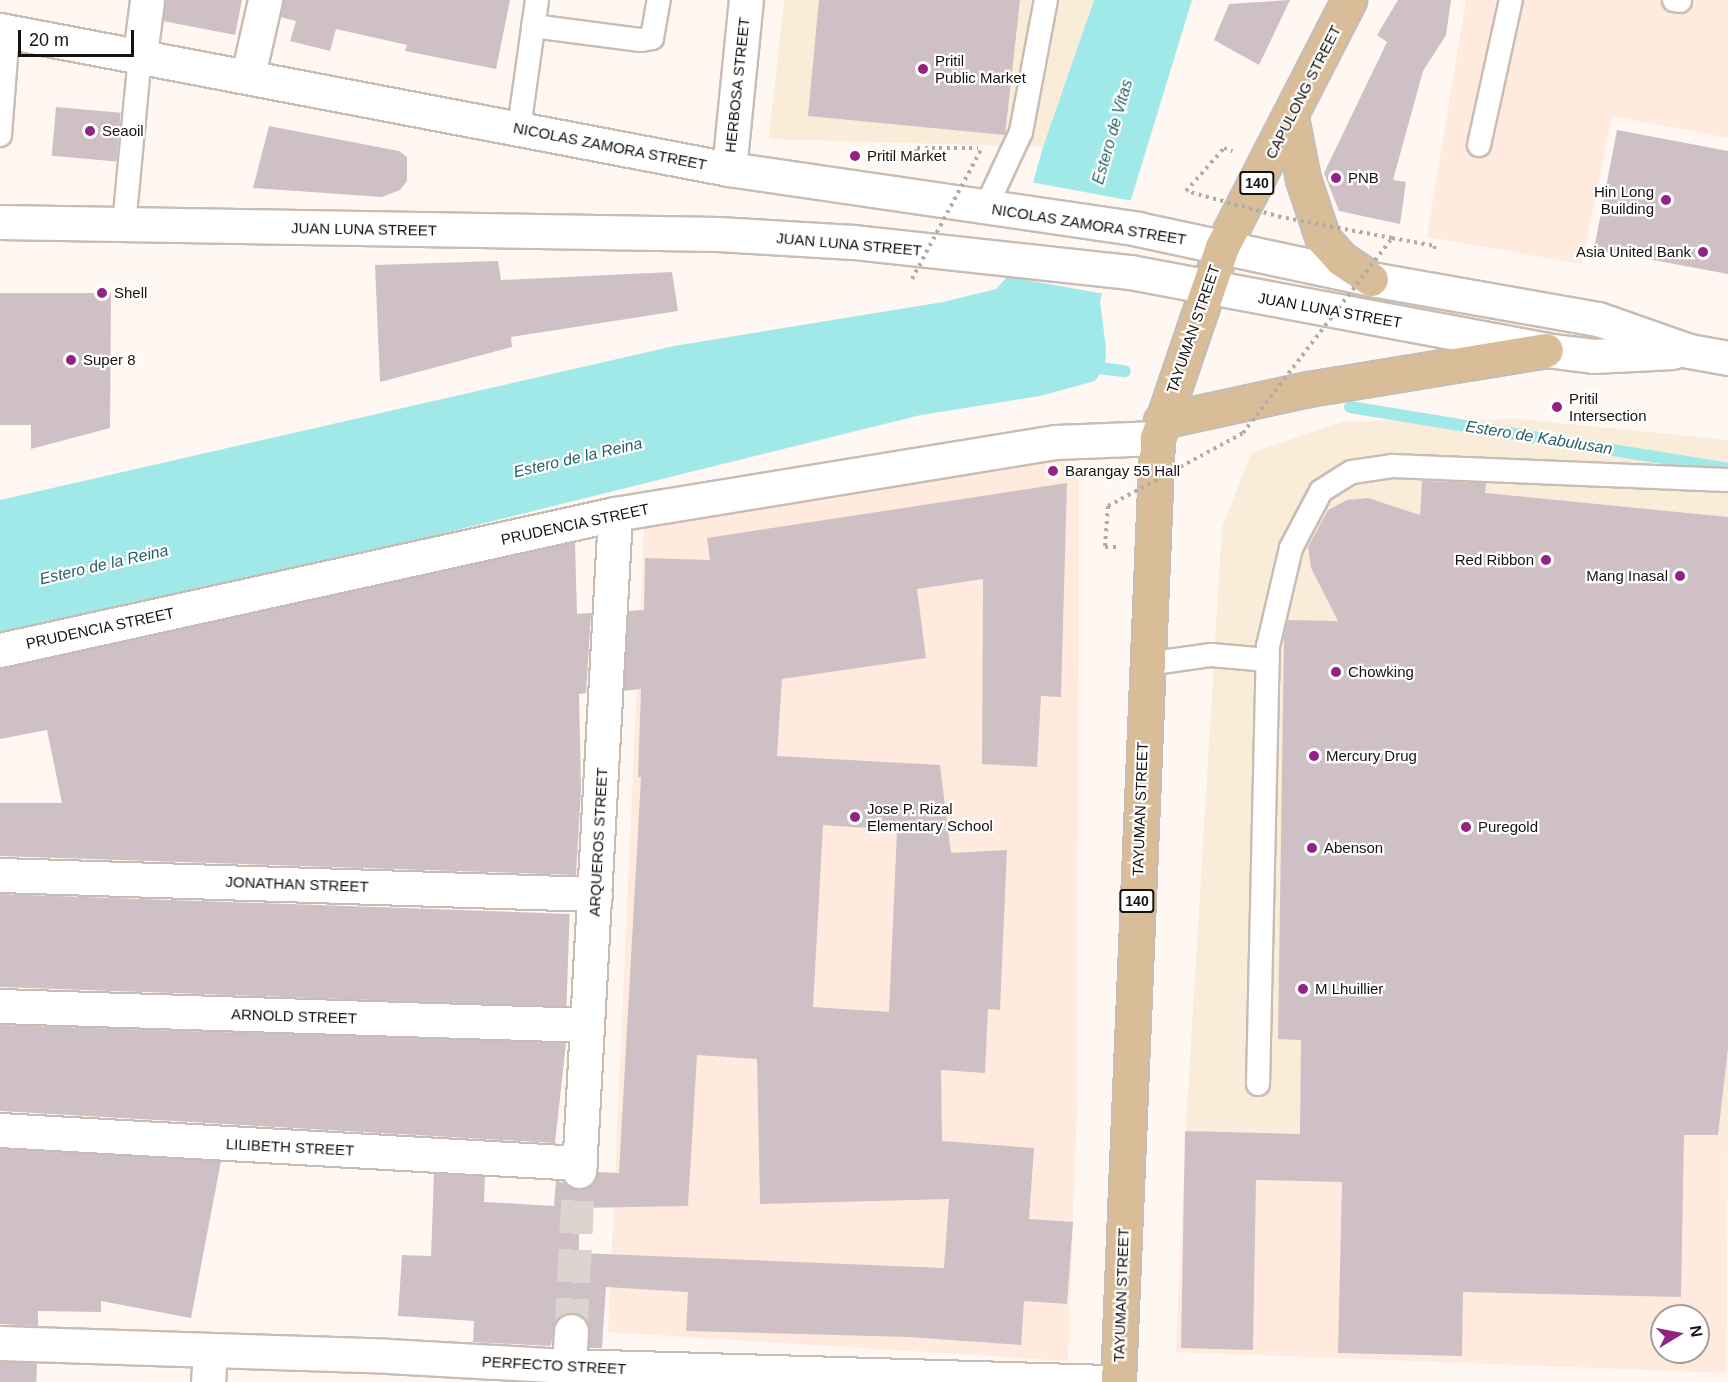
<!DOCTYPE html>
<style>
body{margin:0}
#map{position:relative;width:1728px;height:1382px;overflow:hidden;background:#fff7f1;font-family:Helvetica,sans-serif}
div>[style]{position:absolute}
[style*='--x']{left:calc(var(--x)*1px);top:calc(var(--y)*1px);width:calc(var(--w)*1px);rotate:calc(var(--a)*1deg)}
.commercial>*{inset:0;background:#f9edd9}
.built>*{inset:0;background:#ffebdd}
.water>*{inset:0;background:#a1e9e9}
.pier>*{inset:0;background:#fff7f1}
.stream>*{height:12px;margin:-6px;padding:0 6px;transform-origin:6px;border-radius:6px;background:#a1e9e9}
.building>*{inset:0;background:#cfc0c5;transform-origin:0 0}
.street-tunnel>*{height:33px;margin-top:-16.5px;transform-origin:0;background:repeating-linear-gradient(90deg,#dcd5cf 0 33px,transparent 0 49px)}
.path>*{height:4px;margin-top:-2px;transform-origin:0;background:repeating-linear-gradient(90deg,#b1aaa5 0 3px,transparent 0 7.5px)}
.roads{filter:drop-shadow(2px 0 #c8bcb3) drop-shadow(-2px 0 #c8bcb3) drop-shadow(0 2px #c8bcb3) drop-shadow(0 -2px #c8bcb3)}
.lane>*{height:22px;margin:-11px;padding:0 11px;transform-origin:11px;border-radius:11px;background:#fff}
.street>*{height:33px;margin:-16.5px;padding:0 16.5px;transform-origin:16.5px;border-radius:16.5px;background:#fff}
.secondary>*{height:33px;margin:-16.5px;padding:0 16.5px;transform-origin:16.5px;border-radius:16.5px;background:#fff}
.primary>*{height:33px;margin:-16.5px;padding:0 16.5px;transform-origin:16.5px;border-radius:16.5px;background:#d9bd98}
.path-bridge>*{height:4px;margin-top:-2px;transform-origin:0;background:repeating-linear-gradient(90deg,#b1aaa5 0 3px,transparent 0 7.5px)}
.dots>*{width:16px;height:16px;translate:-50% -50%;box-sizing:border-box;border:3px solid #fff;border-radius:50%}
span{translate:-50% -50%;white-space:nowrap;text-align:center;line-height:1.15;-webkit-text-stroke:4.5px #fff;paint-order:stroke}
.shield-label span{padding:2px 4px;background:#fff;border:2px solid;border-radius:4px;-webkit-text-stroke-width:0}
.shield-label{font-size:14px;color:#17120f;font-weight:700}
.poi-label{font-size:15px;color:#17120f}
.left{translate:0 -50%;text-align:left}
.right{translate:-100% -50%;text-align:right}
.street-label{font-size:15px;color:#17120f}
.water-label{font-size:16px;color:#276263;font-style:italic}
.north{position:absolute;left:1650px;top:1304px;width:60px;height:60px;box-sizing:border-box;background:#fff;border:2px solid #a2a09f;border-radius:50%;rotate:80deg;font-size:16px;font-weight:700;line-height:24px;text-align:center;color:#17120f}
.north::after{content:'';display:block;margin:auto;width:21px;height:27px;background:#922384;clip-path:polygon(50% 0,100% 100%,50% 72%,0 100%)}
.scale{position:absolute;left:18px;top:30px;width:116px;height:27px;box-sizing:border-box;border:3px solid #17120f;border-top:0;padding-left:8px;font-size:18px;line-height:21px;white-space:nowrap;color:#17120f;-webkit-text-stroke:4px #fff;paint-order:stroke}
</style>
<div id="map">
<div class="commercial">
<i style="clip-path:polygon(784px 0,1094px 0,1043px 147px,769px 139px)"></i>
<i style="clip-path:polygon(1520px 419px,1728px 440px,1728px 1141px,1186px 1125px,1222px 528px,1251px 453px,1345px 421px)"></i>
</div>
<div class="built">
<i style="clip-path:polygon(1466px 0,1728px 0,1728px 138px,1612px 116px,1582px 264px,1427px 237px)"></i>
<i style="clip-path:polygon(1064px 458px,1079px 482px,1077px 1107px,1068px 1361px,608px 1332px,644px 528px)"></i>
<i style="clip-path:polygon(evenodd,1186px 1125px,1728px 1141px,1726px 1373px,1176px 1352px,1186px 1125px,1662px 1316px,1698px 1316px,1698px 1352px,1662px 1352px,1662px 1316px)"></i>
</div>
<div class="water">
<i style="clip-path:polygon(1094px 0,1192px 0,1100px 301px,1106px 348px,1105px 367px,1095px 381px,1040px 396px,921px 415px,0 643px,0 500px,674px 346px,943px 302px,996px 289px,1006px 278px,1043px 147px)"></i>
</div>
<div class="pier">
<i style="clip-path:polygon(1030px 182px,1133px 201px,1105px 294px,1004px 276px)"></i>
</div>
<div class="stream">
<i style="--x:1090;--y:367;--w:35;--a:7"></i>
<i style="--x:1350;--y:407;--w:383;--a:9.3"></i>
</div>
<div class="building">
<i style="clip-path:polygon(165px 0,242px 0,235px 35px,163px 21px)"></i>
<i style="clip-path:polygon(283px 0,510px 0,496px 69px,405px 51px,407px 45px,336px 29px,330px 51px,290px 41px,296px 21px,280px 17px)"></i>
<i style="clip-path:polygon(819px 0,1020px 0,1005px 135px,808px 116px)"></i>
<i style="clip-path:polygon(1290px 0,1259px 65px,1214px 40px,1229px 4px)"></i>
<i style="clip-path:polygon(1398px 0,1451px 0,1446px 35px,1423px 71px,1393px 180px,1406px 182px,1400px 224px,1339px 211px,1324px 173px,1387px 42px,1377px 35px)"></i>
<i style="left:56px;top:107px;width:65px;height:49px;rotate:5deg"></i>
<i style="clip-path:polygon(269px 126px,399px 151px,407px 157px,407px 181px,400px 190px,382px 197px,253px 188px)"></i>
<i style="clip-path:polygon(1617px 130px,1728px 151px,1728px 274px,1594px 249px)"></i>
<i style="clip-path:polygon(498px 261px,501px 280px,672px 272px,678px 311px,511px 337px,512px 347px,380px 382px,375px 265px)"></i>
<i style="clip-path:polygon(0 293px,111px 293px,110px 428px,31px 449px,31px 425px,0 425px)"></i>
<i style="clip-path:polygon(1422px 481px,1486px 483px,1485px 493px,1728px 517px,1728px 1048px,1718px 1135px,1684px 1135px,1681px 1297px,1463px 1292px,1462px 1356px,1338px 1353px,1342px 1182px,1256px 1180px,1253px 1350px,1181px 1348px,1185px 1131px,1300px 1134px,1301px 1040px,1278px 1039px,1284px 635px,1288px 620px,1338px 621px,1311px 568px,1308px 547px,1328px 510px,1347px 500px,1368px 498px,1420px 515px)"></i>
<i style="clip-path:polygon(evenodd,1067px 483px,1061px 697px,1041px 696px,1037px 767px,982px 764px,983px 579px,917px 589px,926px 658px,782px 679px,777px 756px,940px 765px,951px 853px,1007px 850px,1000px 1010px,988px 1009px,985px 1073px,941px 1070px,942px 1141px,1034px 1148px,1029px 1219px,1073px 1222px,1067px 1304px,1024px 1301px,1021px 1345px,909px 1337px,686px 1331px,688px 1292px,606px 1287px,602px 1348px,589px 1348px,588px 1323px,573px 1312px,555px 1321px,551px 1346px,473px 1342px,474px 1321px,398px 1316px,402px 1255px,431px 1256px,434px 1173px,485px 1176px,484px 1202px,554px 1206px,556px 1180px,579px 1190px,594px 1182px,598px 1172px,619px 1173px,641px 777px,638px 777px,641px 689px,624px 691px,628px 611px,644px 610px,645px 558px,710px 560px,707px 538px,1067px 483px,823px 825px,897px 830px,889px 1012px,813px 1007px,823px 825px,1067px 483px,697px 1055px,757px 1059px,760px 1204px,949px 1199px,944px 1268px,579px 1253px,579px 1208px,688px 1206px,697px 1055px)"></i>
<i style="clip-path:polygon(575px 542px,577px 614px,591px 613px,586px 693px,579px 694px,581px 790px,576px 875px,0 856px,0 803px,62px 803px,47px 730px,0 739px,0 668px)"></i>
<i style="left:0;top:894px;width:570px;height:93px;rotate:2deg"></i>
<i style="clip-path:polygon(0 1025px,566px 1043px,555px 1143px,0 1111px)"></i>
<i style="clip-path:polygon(0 1149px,221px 1161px,191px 1318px,101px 1301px,101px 1312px,38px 1311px,38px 1326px,0 1324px)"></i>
<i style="left:0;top:1362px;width:37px;height:20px;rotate:2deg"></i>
</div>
<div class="street-tunnel">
<i style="--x:571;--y:1331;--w:160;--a:-87.1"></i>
</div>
<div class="path">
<i style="--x:915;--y:160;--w:12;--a:-81"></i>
<i style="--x:917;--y:148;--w:61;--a:0"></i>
<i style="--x:1186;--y:191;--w:57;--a:-48.5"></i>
<i style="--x:1224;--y:148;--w:9;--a:21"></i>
<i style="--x:1392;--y:238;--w:44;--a:10.5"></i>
<i style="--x:1435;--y:246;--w:7;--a:106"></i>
<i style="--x:1108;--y:506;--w:41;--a:94.2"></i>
<i style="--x:1105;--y:547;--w:13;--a:0"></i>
</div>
<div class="roads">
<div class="lane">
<i style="--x:1674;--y:0;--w:6;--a:9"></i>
<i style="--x:533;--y:26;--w:109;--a:7.4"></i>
<i style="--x:641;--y:40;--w:11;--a:-10"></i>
<i style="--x:652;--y:38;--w:39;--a:-80"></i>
<i style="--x:519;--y:128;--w:129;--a:-82"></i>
<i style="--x:0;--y:135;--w:104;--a:-85.6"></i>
<i style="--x:1479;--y:145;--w:148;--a:-77.6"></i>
<i style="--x:986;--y:207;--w:83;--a:-65"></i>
<i style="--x:1021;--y:132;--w:134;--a:-79.3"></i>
<i style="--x:124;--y:225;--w:171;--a:-84.6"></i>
<i style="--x:1147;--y:664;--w:65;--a:-8"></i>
<i style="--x:1211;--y:655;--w:57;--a:5"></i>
<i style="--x:1258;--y:1084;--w:438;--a:-88.7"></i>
<i style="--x:1268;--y:646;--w:101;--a:-76.8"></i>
<i style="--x:1291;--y:548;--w:64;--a:-62.2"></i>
<i style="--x:1321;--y:491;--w:36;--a:-32"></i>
<i style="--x:1352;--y:472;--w:40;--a:-8.5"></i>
<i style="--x:1392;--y:466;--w:336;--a:2.4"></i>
</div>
<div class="street">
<i style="--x:140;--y:55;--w:55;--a:-82.7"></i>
<i style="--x:248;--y:75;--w:77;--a:-77.2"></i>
<i style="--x:729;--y:169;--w:170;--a:-84.3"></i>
<i style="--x:0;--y:650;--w:630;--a:-12.47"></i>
<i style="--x:615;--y:514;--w:446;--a:-9.3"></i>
<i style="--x:1055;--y:442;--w:102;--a:-2.2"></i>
<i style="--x:0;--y:875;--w:595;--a:1.83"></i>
<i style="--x:0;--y:1006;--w:587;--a:1.85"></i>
<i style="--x:0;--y:1130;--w:581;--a:3.26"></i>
<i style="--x:579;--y:1171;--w:658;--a:-86.86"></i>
<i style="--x:0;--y:1343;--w:388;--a:1.9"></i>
<i style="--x:388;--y:1356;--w:181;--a:3.2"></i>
<i style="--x:569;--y:1366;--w:539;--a:1.7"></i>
<i style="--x:208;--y:1382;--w:31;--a:-86"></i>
<i style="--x:568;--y:1382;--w:51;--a:-86.6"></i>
</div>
<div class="secondary">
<i style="--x:0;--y:30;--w:742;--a:10.8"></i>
<i style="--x:729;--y:169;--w:413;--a:8.3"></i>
<i style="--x:1138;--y:229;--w:238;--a:12.1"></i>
<i style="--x:1371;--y:279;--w:230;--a:10"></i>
<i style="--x:1598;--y:319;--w:96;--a:19.4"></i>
<i style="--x:1689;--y:351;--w:40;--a:10"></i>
<i style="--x:0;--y:222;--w:718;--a:0.96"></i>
<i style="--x:718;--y:234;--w:135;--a:3.4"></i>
<i style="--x:853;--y:242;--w:279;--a:6.2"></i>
<i style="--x:1130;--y:272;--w:423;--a:10.6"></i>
<i style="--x:1546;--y:350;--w:47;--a:7.3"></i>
<i style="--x:1593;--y:356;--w:80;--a:-2.9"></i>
</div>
<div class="primary">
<i style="--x:1291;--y:118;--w:62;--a:78.9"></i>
<i style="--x:1303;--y:179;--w:63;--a:71.6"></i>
<i style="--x:1323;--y:239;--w:27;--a:48"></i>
<i style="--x:1341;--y:259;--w:36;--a:34"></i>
<i style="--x:1161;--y:421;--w:150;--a:-12.3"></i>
<i style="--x:1308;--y:389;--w:241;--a:-9.3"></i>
<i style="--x:1118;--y:1382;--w:945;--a:-87.63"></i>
<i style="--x:1157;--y:438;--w:202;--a:-71.2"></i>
<i style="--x:1222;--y:247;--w:278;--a:-62.8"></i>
</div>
</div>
<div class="path-bridge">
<i style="--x:912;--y:279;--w:149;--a:-61.9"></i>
<i style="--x:1108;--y:506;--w:153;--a:-28.4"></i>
<i style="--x:1243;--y:433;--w:245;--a:-52.6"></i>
<i style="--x:1392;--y:238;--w:113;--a:-169.3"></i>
<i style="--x:1281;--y:217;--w:98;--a:-164.7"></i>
</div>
<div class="dots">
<i style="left:923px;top:69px;background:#922384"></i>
<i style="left:90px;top:131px;background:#922384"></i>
<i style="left:855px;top:156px;background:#922384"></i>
<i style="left:1336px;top:178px;background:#922384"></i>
<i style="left:1666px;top:200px;background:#922384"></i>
<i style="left:1703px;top:252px;background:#922384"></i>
<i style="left:102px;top:293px;background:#922384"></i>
<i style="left:71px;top:360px;background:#922384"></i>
<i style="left:1557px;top:407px;background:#922384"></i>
<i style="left:1053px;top:471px;background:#922384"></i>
<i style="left:1546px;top:560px;background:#922384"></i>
<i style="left:1680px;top:576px;background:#922384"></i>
<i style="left:1336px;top:672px;background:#922384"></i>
<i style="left:1314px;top:756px;background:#922384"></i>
<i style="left:855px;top:817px;background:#922384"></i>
<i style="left:1466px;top:827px;background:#922384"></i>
<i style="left:1312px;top:848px;background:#922384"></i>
<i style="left:1303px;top:989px;background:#922384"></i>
</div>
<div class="shield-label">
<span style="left:1257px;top:183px">140</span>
<span style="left:1137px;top:901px">140</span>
</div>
<div class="poi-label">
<span class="left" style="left:935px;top:69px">Pritil<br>Public Market</span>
<span class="left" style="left:102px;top:131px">Seaoil</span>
<span class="left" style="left:867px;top:156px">Pritil Market</span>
<span class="left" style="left:1348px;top:178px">PNB</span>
<span class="right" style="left:1654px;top:200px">Hin Long<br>Building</span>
<span class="right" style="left:1691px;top:252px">Asia United Bank</span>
<span class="left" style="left:114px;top:293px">Shell</span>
<span class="left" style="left:83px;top:360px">Super 8</span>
<span class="left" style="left:1569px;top:407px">Pritil<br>Intersection</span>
<span class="left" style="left:1065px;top:471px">Barangay 55 Hall</span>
<span class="right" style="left:1534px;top:560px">Red Ribbon</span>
<span class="right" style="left:1668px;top:576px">Mang Inasal</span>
<span class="left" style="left:1348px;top:672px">Chowking</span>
<span class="left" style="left:1326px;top:756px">Mercury Drug</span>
<span class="left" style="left:867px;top:817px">Jose P. Rizal<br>Elementary School</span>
<span class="left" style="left:1478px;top:827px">Puregold</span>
<span class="left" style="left:1324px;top:848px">Abenson</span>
<span class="left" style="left:1315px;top:989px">M Lhuillier</span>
</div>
<div class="street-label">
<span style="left:737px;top:85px;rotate:-84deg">HERBOSA STREET</span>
<span style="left:1303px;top:92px;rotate:-63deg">CAPULONG STREET</span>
<span style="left:610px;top:146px;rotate:11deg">NICOLAS ZAMORA STREET</span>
<span style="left:1089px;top:224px;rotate:9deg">NICOLAS ZAMORA STREET</span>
<span style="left:364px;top:229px;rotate:1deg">JUAN LUNA STREET</span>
<span style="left:849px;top:244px;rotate:5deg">JUAN LUNA STREET</span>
<span style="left:1330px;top:310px;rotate:10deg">JUAN LUNA STREET</span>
<span style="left:1193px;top:329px;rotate:-71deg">TAYUMAN STREET</span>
<span style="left:575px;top:524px;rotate:-12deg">PRUDENCIA STREET</span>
<span style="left:100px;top:628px;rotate:-12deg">PRUDENCIA STREET</span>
<span style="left:1140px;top:809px;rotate:-88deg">TAYUMAN STREET</span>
<span style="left:598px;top:842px;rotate:-87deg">ARQUEROS STREET</span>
<span style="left:297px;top:884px;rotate:2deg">JONATHAN STREET</span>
<span style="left:294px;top:1016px;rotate:2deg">ARNOLD STREET</span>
<span style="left:290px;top:1147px;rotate:3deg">LILIBETH STREET</span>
<span style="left:1121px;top:1295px;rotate:-88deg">TAYUMAN STREET</span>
<span style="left:554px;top:1365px;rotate:3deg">PERFECTO STREET</span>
</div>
<div class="water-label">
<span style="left:1113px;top:132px;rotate:-74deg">Estero de Vitas</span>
<span style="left:1539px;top:438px;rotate:9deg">Estero de Kabulusan</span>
<span style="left:578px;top:458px;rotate:-13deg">Estero de la Reina</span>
<span style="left:104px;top:565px;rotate:-13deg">Estero de la Reina</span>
</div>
<div class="north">N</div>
<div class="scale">20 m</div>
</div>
